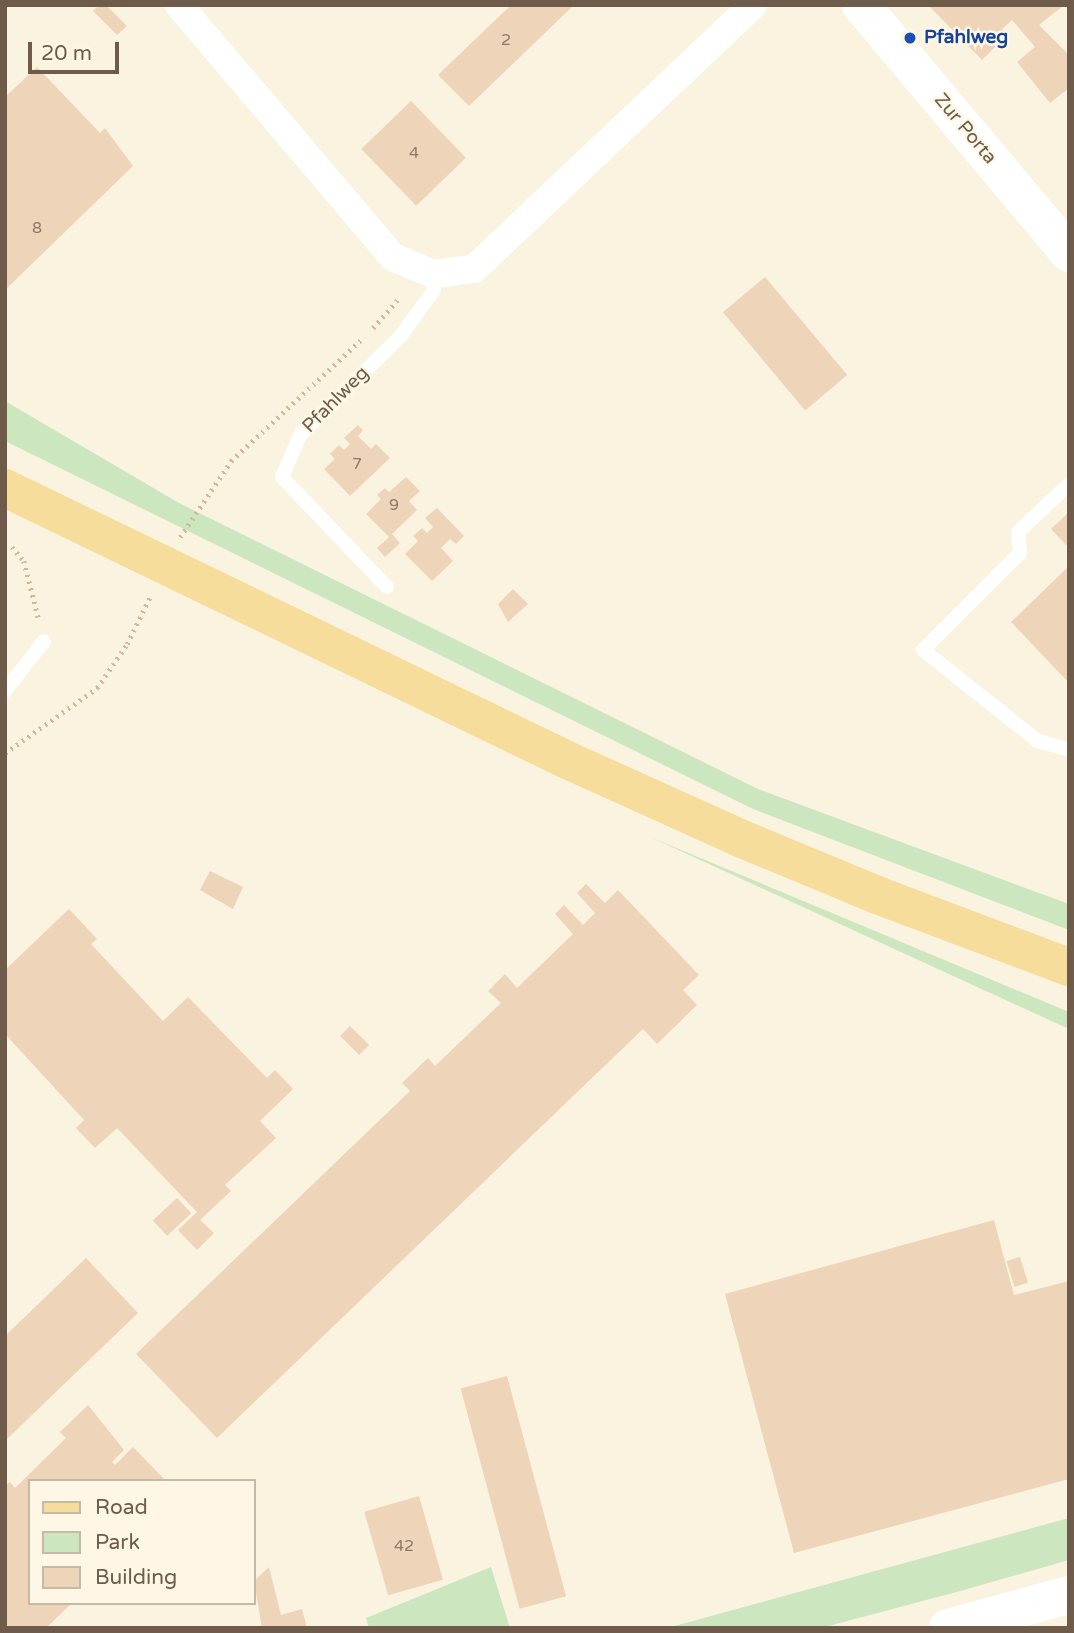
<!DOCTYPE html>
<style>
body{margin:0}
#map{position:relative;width:1074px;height:1633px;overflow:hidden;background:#faf3e0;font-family:"Varela Round",sans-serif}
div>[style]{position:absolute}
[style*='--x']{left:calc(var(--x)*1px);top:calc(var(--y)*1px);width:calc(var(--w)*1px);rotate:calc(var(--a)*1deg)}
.green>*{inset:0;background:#cce6c0}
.building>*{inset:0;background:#eed4b9;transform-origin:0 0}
.path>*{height:4.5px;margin-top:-2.25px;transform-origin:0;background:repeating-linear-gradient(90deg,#d2b79d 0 2px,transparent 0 7px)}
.service>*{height:14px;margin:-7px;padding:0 7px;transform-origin:7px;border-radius:7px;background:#fff}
.minor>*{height:28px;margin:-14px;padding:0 14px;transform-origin:14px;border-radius:14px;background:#fff}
.secondary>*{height:38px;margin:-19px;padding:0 19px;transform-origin:19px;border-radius:19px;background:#fff}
.primary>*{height:38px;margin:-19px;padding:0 19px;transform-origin:19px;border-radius:19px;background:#f6dd9c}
.dots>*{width:19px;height:19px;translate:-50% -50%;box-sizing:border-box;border:4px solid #fef7e6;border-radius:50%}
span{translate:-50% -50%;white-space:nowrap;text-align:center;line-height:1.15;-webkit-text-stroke:5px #fef7e6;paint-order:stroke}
.number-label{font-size:16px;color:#8f7965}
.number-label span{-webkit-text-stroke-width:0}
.transit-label{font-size:19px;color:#164399;font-weight:700}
.left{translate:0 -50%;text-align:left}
.street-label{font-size:19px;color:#6f5b49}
.frame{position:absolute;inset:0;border:7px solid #6f5b49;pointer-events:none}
.legend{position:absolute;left:28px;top:1479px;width:228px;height:126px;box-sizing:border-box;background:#fef7e6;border:2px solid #c5b9a7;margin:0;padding:9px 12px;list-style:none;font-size:21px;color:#6f5b49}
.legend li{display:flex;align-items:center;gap:14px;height:35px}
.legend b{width:35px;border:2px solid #c5b9a7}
.scale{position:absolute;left:28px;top:42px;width:91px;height:32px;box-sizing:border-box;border:4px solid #6f5b49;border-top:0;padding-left:9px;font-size:21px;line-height:24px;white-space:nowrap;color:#6f5b49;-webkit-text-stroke:5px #fef7e6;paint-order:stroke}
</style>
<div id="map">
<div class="green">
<i style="clip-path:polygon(5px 401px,179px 503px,758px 789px,1069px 904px,1069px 930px,753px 809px,5px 441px)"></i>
<i style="clip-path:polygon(650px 837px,1069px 1012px,1069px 1029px)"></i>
<i style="clip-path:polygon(1069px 1518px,1069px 1560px,964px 1590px,821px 1628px,667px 1628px)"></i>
<i style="clip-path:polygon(491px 1567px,510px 1628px,369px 1628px,366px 1618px)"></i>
</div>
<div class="building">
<i style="clip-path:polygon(99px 5px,106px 5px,127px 26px,117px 35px,93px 11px)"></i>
<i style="clip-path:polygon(511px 5px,574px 5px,469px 106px,438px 75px)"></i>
<i style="clip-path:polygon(928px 5px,1064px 5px,1039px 25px,1069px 55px,1069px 88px,1050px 103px,1017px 62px,1035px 47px,1012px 20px,1002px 29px,1007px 35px,982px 60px)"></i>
<i style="clip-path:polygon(37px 67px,100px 133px,105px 128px,133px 166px,5px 290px,5px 97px)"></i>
<i style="left:411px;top:101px;width:79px;height:69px;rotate:46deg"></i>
<i style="left:765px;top:277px;width:128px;height:55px;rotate:50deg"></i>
<i style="clip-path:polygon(358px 425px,363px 430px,358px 436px,371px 449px,376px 444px,390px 458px,350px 496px,324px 469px,335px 459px,330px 454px,339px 445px,344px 450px,350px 444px,344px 438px)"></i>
<i style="clip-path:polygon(406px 477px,420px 491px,409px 501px,417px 510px,392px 534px,400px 543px,385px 557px,377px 548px,389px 537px,366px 514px,381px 499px,377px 495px,385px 488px,389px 492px)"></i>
<i style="clip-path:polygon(437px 508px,464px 536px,456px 544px,450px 539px,441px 548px,453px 561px,432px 581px,405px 554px,418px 541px,413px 536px,422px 528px,427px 533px,433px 527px,425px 518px)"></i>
<i style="clip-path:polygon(1069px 512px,1069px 548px,1051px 529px)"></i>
<i style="clip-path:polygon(1069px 566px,1069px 683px,1011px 622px)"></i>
<i style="clip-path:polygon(513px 589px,528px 604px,508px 622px,498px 604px)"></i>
<i style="clip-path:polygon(210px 871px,243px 887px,233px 909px,200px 890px)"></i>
<i style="clip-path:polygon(586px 884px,605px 903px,618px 890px,699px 975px,683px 990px,697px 1005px,657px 1044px,643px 1029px,217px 1438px,136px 1354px,410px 1091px,402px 1083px,428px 1058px,435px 1066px,501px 1003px,488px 991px,505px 974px,517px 988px,573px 934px,555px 914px,564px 905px,583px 925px,595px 913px,577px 893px)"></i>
<i style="clip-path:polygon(69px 909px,97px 939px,91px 944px,163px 1021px,188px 997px,267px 1078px,275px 1070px,293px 1089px,260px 1121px,276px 1138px,225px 1185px,231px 1191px,200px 1220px,214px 1233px,197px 1250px,178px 1230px,197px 1212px,117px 1128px,95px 1148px,76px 1128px,84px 1120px,5px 1034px,5px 970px)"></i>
<i style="left:350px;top:1026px;width:27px;height:14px;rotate:45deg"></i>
<i style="left:177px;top:1198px;width:21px;height:33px;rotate:47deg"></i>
<i style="clip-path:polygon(994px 1220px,1014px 1295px,1069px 1281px,1069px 1479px,794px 1553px,725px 1294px)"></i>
<i style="left:1020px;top:1257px;width:27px;height:14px;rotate:73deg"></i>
<i style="clip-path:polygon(86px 1258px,138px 1313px,5px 1441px,5px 1336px)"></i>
<i style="left:507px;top:1376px;width:228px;height:48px;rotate:75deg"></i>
<i style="clip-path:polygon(88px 1405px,124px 1450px,112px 1462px,115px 1465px,133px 1447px,166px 1481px,30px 1481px,30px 1603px,72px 1603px,46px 1628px,5px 1628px,5px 1486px,10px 1482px,15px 1488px,66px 1438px,60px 1432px)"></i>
<i style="left:419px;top:1496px;width:87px;height:57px;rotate:74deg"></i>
<i style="clip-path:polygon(269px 1567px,281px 1615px,302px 1609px,307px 1628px,262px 1628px,254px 1581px)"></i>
</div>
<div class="path">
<i style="--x:373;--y:328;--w:40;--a:-49"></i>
<i style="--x:180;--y:537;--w:92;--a:-56.1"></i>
<i style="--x:231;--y:461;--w:182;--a:-43"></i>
<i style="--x:5;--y:547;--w:7;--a:0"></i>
<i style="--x:12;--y:547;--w:18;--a:49"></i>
<i style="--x:24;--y:561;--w:61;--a:75.7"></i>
<i style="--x:5;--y:753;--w:113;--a:-35.2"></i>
<i style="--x:97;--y:688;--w:53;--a:-55.7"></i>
<i style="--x:127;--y:644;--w:55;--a:-63.9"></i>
</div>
<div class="service">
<i style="--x:1069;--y:484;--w:70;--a:136.7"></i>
<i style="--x:1018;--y:532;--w:21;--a:85"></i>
<i style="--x:1020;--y:553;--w:137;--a:135"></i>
<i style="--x:923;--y:650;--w:147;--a:38.4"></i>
<i style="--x:1038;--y:741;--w:32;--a:16"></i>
<i style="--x:387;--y:587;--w:152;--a:-133.7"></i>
<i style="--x:282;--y:477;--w:46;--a:-66.8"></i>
<i style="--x:300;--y:435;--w:140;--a:-44.4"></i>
<i style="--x:400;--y:337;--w:58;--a:-54.1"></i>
<i style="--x:434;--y:290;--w:16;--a:-94"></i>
<i style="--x:5;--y:691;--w:63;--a:-52"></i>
</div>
<div class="minor">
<i style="--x:179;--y:5;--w:331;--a:49.7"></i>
<i style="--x:393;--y:257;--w:43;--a:23"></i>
<i style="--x:433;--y:274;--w:41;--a:-7"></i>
<i style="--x:474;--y:269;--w:384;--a:-43.4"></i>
</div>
<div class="secondary">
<i style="--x:861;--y:5;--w:324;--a:50"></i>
<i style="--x:948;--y:1628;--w:125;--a:-15.3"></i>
</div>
<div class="primary">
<i style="--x:5;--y:488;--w:622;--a:25.82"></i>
<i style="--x:565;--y:759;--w:194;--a:24.3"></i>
<i style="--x:742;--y:839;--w:146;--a:22.5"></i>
<i style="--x:877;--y:895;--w:205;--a:20.6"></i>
</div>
<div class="dots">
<i style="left:910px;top:38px;background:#1a4fb4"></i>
</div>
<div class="number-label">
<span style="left:506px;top:40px">2</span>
<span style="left:414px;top:153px">4</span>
<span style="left:37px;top:228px">8</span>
<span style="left:357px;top:464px">7</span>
<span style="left:394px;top:505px">9</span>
<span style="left:404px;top:1546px">42</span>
</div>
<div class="transit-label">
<span class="left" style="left:924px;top:38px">Pfahlweg</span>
</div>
<div class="street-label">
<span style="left:965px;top:129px;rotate:50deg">Zur Porta</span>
<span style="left:336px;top:400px;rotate:-45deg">Pfahlweg</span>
</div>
<div class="frame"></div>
<ul class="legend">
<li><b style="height:9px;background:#f6dd9c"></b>Road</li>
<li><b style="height:19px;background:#cce6c0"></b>Park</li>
<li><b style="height:19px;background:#eed4b9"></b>Building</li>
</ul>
<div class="scale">20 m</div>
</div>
